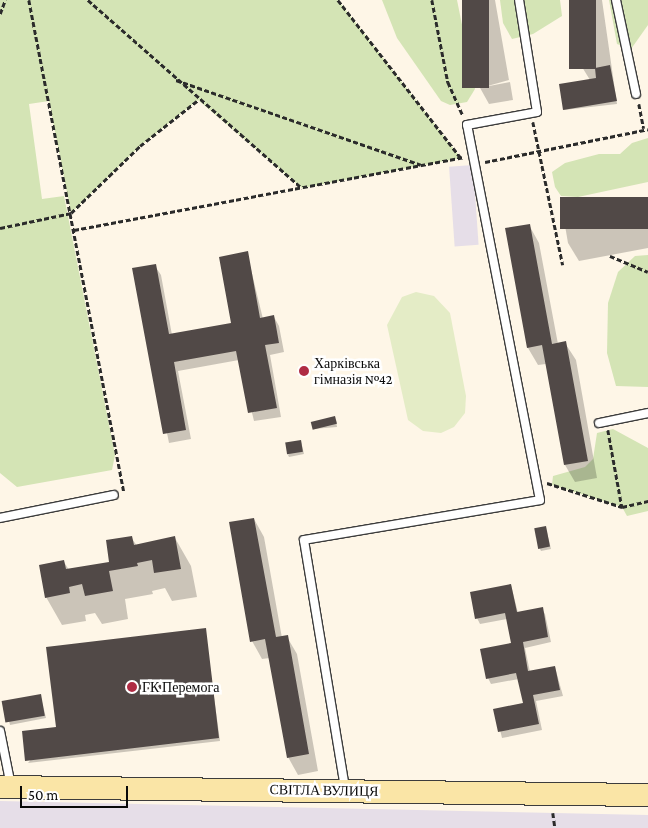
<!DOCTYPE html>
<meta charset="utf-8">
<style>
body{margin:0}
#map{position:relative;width:648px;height:828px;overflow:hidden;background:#fef6e7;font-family:"Crimson Pro",serif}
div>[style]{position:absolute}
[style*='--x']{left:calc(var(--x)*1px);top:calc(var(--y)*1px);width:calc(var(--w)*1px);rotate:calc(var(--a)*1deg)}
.industrial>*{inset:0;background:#e6dee8;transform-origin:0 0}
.green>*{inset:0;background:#d4e4b5}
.pitch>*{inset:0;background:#e4ecc6}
.shadow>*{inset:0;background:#0003}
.building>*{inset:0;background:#514947;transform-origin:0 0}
.path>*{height:2.5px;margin-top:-1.25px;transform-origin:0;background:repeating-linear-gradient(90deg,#2b2b2b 0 5px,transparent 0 7.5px)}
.roads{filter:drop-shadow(1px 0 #3c3c3c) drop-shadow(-1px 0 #3c3c3c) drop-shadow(0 1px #3c3c3c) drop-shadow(0 -1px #3c3c3c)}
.lane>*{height:8px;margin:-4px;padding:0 4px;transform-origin:4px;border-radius:4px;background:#fff}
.secondary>*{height:22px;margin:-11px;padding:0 11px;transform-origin:11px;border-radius:11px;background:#fae5a6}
.dots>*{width:14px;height:14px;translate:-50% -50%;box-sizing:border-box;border:2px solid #fff;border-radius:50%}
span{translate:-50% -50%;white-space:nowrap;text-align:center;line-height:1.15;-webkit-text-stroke:5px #fff;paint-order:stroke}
.poi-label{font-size:14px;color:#090909}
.left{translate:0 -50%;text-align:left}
.street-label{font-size:14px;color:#090909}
.scale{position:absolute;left:20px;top:786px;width:108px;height:22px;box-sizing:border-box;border:2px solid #090909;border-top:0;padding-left:6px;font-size:15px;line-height:18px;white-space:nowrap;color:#090909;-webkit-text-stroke:4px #fff;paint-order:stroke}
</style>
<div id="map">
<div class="industrial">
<i style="left:473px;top:165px;width:80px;height:24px;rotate:86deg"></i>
<i style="clip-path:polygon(0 801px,648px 815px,648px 828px,0 828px)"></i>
</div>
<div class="green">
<i style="clip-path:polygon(0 0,338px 0,461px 158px,302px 188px,198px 100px,140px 146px,71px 213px,49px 101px,29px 104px,42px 199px,64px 196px,115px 455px,112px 470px,17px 487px,0 473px)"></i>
<i style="clip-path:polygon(382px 0,457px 0,475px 89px,467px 102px,450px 105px,441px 101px,397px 38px)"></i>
<i style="clip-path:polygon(500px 0,560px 0,562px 16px,533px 34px,512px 39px,503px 23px)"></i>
<i style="clip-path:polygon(609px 0,648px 0,648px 25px,631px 49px,617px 44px)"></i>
<i style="clip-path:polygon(648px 138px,648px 182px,578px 197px,561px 196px,555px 187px,552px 172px,565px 163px,599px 154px,620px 154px,632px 143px)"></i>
<i style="clip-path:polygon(648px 255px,648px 387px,616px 386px,607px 353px,608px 303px,618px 272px,635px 256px)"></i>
<i style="clip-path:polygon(613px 429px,648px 448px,648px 511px,627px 516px,622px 507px,552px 485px,553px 476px,585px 467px,593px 459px,597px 433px)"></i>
</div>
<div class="pitch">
<i style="clip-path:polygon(416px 292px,434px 296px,450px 313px,466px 396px,465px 413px,454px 427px,441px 433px,423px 431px,408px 420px,387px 325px,402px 297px)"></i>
</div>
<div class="shadow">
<i style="clip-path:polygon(463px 0,495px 0,509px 80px,484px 87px,510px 82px,513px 100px,489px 104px,479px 86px)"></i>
<i style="clip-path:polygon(570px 0,602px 0,617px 104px,564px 110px,560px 85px,590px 80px,582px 67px)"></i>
<i style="clip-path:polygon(648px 198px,648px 248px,579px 261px,568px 243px,563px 214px)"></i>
<i style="clip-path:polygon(529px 225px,539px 243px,558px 344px,565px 343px,576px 360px,597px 478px,575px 482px,565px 465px,546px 364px,538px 365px,528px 348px)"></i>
<i style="clip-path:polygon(247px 253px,263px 319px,274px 317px,279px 326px,284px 352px,270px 355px,281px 417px,254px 421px,239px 360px,178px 371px,191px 439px,169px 443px,134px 269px,155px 266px,161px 275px,172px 335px,233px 324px)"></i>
<i style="clip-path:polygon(336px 420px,337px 427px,313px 429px)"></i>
<i style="clip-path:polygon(301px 441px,304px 454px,289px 457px,288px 455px)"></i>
<i style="clip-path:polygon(254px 519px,264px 537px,282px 638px,287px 637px,297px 654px,318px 771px,298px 775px,288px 757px,270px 658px,262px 659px,252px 641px)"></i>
<i style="clip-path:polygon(546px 528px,551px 549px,541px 551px,540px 549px)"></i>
<i style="clip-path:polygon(131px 537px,137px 546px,175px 538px,191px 566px,197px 597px,172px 601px,165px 588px,152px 591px,153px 594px,125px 599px,128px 619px,102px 624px,95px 613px,85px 615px,86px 621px,62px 625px,46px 597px,64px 562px,69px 570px,111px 563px)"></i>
<i style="clip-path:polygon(511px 585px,518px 613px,542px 609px,545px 614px,551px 642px,525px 648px,530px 672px,555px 667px,563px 696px,536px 701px,542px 730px,502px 738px,495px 710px,524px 704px,519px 679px,491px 684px,488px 678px,512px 644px,507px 619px,480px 624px,477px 618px)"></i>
<i style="clip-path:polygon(205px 630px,220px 741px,28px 763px,57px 728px)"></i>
<i style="clip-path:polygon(41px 697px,46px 718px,10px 725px,4px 702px)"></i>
</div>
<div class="building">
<i style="left:462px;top:0;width:27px;height:88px"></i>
<i style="left:569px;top:0;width:27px;height:69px"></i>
<i style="clip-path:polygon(610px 65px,617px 101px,563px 110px,559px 84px,596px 78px,595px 68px)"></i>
<i style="left:648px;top:197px;width:32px;height:88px;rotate:90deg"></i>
<i style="clip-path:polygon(530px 224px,552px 344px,566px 341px,588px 461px,564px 465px,542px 345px,527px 348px,505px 228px)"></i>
<i style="clip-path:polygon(248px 251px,260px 318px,274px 315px,279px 343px,265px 345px,277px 408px,248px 413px,236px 351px,174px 362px,186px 430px,163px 434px,132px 268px,156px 264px,169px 334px,231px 323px,219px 257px)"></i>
<i style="left:335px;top:416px;width:8px;height:25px;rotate:76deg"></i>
<i style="left:301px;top:440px;width:12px;height:16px;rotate:81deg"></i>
<i style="clip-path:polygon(254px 518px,276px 637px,288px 635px,309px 754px,287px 758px,265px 639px,250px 642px,229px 522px)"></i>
<i style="left:546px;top:526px;width:21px;height:12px;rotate:79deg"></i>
<i style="clip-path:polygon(132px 536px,134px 545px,175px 536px,181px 569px,154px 573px,152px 560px,137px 563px,138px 566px,109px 571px,113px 591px,85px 596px,82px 584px,69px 587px,70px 593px,45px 598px,39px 565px,64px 560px,66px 569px,109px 562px,106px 540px)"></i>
<i style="clip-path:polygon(511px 584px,517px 612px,543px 607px,548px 637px,523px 642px,528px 671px,555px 666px,560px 690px,533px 695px,539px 724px,498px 732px,493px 709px,523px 703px,516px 673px,486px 679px,480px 649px,511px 643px,505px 613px,475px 619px,470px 592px)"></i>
<i style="clip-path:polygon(206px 628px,219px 738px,25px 761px,22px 731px,56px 727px,46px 647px)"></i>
<i style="left:41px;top:694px;width:22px;height:40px;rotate:80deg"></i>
</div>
<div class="path">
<i style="--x:29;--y:0;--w:501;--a:79.07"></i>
<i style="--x:88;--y:0;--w:285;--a:41.3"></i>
<i style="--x:338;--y:0;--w:200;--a:52.1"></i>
<i style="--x:432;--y:0;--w:84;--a:79"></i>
<i style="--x:448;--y:82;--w:37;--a:66"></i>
<i style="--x:0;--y:14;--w:15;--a:-70"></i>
<i style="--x:176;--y:80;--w:259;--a:19.1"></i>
<i style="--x:639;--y:104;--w:25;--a:79"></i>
<i style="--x:533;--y:122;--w:146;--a:78.2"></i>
<i style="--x:485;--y:162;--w:166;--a:-11.4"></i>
<i style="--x:0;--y:228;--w:73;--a:-11.9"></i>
<i style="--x:71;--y:213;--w:96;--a:-44.2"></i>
<i style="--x:140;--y:146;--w:74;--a:-38.4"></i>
<i style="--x:74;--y:230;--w:396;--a:-10.6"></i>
<i style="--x:610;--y:256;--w:41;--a:22.8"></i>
<i style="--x:608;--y:430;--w:78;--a:79.7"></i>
<i style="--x:622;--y:507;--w:27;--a:-13"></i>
<i style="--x:547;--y:483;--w:79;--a:17.7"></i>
<i style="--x:553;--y:813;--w:15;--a:82"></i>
</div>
<div class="roads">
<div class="lane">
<i style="--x:616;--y:0;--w:96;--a:78"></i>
<i style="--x:599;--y:423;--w:50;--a:-11.5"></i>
<i style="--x:0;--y:518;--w:116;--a:-11.4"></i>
<i style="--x:0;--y:731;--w:56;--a:78.7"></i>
<i style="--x:345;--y:788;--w:251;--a:-99.4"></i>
<i style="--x:304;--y:540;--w:239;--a:-9.6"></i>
<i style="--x:540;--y:500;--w:382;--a:-101"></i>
<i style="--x:467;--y:125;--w:71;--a:-10.5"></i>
<i style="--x:537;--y:112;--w:113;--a:-99.1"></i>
</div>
<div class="secondary">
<i style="--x:0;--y:787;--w:648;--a:0.71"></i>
</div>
</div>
<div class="dots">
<i style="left:304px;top:371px;background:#af2c44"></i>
<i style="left:132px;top:687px;background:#af2c44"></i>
</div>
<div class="poi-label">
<span class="left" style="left:314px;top:371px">Харківська<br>гімназія №42</span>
<span class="left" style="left:142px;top:687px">ГК Перемога</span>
</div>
<div class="street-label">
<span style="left:324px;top:790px;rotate:1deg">СВІТЛА ВУЛИЦЯ</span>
</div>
<div class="scale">50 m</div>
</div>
